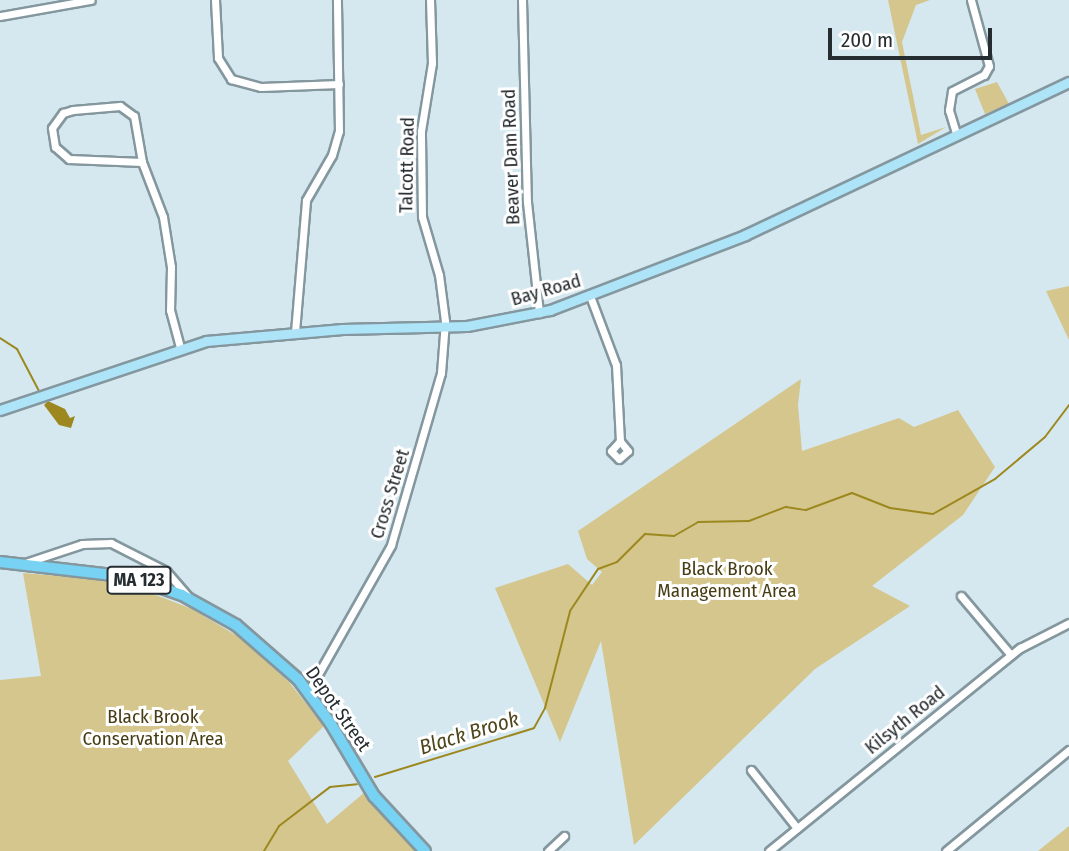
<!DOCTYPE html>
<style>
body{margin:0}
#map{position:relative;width:1069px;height:851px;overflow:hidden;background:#d5e8f0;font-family:"Fira Sans Condensed",sans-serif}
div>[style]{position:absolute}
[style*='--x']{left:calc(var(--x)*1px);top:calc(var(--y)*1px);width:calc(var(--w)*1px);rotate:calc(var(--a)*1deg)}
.green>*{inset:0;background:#d4c68c}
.water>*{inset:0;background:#9d881f}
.stream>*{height:2px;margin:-1px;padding:0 1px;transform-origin:1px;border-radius:1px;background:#9d881f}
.roads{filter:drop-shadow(2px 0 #84979e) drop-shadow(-2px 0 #84979e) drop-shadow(0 2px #84979e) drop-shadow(0 -2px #84979e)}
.minor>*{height:7px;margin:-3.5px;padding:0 3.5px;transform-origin:3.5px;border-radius:3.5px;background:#fff}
.major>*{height:9px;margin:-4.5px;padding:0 4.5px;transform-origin:4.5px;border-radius:4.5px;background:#ade4f8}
.highway>*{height:10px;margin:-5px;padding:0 5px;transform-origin:5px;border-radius:5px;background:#77d2f3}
span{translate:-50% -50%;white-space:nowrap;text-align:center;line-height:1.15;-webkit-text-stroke:6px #fff;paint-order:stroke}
.shield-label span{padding:2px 5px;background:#fff;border:2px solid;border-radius:5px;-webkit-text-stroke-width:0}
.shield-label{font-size:18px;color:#262d30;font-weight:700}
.street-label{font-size:19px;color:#262d30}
.park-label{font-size:19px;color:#473d14}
.water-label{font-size:21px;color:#4f461d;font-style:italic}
.scale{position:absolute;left:828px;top:28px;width:164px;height:32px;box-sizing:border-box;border:4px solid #262d30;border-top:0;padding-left:9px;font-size:21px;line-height:24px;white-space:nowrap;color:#262d30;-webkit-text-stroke:5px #fff;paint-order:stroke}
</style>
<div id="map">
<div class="green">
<i style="clip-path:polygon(888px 0,930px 0,916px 5px,902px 42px,921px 135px,946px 127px,918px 144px)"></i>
<i style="clip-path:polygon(997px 82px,1009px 104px,985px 114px,975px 89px)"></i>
<i style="clip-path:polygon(1069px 286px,1069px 340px,1046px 291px)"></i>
<i style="clip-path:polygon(801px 379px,798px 405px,802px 451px,899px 418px,914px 427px,958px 410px,995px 467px,963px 515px,872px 586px,910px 606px,815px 669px,634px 845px,601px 641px,560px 742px,495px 588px,568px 564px,592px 585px,602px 572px,587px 559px,578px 531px)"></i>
<i style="clip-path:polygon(23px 573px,94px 579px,138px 588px,192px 609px,239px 637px,289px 682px,324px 726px,288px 761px,327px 824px,365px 792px,416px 851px,0 851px,0 680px,41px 676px)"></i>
<i style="clip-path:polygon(1069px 826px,1069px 851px,1038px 851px)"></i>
</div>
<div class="water">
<i style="clip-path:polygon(48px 401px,65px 409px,70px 418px,75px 416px,71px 428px,59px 425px,44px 405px)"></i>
</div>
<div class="stream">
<i style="--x:0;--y:338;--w:20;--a:33"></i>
<i style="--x:17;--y:349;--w:50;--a:62.4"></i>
<i style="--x:375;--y:777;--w:166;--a:-17.1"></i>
<i style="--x:534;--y:728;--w:23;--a:-61"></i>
<i style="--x:545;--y:708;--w:100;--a:-75.5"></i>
<i style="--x:570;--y:611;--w:50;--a:-56.3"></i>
<i style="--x:598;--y:569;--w:20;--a:-20"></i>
<i style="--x:617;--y:562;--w:40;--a:-45"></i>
<i style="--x:645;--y:534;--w:29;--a:4"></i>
<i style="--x:674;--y:536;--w:28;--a:-30"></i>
<i style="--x:698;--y:522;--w:51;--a:-1.1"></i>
<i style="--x:749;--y:521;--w:40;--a:-21"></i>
<i style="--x:786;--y:507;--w:20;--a:9"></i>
<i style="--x:806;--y:510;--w:49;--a:-20.3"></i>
<i style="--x:852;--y:493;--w:41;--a:21.5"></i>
<i style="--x:890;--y:508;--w:43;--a:7.9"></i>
<i style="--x:933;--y:514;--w:71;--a:-29.4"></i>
<i style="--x:995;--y:479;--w:65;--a:-40"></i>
<i style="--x:1045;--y:437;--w:40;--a:-53"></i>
<i style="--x:264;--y:851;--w:29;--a:-59"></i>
<i style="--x:279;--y:826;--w:64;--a:-37.4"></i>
<i style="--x:330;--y:787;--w:27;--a:-6"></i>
</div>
<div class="roads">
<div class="minor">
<i style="--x:215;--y:0;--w:58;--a:87"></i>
<i style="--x:218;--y:58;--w:25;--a:58"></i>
<i style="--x:231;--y:79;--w:31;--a:15"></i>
<i style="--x:261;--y:87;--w:78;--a:-2.2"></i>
<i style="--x:522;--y:0;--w:202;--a:88.6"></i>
<i style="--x:527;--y:202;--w:112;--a:83.8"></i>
<i style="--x:0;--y:16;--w:92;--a:-10"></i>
<i style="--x:956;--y:133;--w:24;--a:-107"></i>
<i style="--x:949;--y:110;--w:19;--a:-81"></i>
<i style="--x:952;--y:91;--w:36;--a:-27"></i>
<i style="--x:984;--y:75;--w:10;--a:-61"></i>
<i style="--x:989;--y:66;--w:68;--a:-105.3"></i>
<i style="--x:142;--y:162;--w:73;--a:-177.6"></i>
<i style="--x:69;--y:159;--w:18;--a:-139"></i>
<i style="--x:55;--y:147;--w:19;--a:-99"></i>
<i style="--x:52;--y:128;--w:19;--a:-54"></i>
<i style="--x:63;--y:113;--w:10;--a:-17"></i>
<i style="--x:73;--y:110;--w:47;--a:-4.9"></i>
<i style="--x:120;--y:106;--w:17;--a:36"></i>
<i style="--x:134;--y:116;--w:47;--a:80.1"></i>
<i style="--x:142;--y:162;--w:59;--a:69.1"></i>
<i style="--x:163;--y:217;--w:51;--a:80.9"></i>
<i style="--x:171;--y:267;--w:43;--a:91.3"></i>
<i style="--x:170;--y:310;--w:39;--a:75"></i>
<i style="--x:590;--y:296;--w:74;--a:69.4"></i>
<i style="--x:616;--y:365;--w:76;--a:87"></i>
<i style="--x:620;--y:441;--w:13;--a:132"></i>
<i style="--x:611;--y:451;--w:11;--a:45"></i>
<i style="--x:619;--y:459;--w:12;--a:-42"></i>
<i style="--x:628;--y:451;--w:13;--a:-129"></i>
<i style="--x:295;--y:332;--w:132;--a:-85.2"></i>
<i style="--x:306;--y:200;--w:52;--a:-60"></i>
<i style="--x:332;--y:155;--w:25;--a:-74"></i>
<i style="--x:339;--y:131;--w:131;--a:-90.9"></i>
<i style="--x:22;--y:564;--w:63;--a:-18.4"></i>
<i style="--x:82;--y:544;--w:29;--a:-2"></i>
<i style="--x:111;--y:543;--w:62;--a:27"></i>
<i style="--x:166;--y:571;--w:37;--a:49"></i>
<i style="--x:961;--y:596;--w:77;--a:49.7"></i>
<i style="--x:308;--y:692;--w:169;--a:-60.5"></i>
<i style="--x:391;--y:545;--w:179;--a:-73.8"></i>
<i style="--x:441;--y:373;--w:52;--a:-85.6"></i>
<i style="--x:445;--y:321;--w:46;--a:-97.4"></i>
<i style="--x:439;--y:275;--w:60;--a:-106.3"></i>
<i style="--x:422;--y:217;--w:86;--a:-90.7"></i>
<i style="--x:421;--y:131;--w:69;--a:-80.8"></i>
<i style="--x:432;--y:63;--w:63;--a:-91.8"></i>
<i style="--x:751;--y:770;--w:74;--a:51.6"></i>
<i style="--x:548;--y:851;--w:22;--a:-43"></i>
<i style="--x:769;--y:851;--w:323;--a:-39"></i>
<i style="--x:1020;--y:648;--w:55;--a:-27"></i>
<i style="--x:946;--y:851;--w:159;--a:-39.4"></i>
</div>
<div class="major">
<i style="--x:0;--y:410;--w:217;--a:-18.5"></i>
<i style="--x:206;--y:341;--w:137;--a:-5"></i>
<i style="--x:342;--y:329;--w:125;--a:-1.4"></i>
<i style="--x:467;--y:326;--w:85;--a:-10.9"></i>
<i style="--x:550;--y:310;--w:209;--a:-21"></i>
<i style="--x:745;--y:235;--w:358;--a:-25.3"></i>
</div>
<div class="highway">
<i style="--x:0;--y:562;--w:131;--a:6.6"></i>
<i style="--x:130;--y:577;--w:55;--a:19.1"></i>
<i style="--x:182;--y:595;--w:62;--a:29.1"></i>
<i style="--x:236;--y:625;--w:82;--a:41.1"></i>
<i style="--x:298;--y:679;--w:56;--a:53.7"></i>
<i style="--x:331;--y:724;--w:84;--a:59.2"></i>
<i style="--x:374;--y:796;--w:75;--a:47.2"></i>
</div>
</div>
<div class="shield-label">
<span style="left:139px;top:580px">MA 123</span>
</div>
<div class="street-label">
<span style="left:511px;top:157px;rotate:-92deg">Beaver Dam Road</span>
<span style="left:407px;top:165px;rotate:-89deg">Talcott Road</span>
<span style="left:546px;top:290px;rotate:-16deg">Bay Road</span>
<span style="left:390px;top:494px;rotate:-73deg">Cross Street</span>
<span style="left:338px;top:709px;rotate:55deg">Depot Street</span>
<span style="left:905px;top:720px;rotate:-39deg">Kilsyth Road</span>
</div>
<div class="park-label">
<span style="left:727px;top:580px">Black Brook<br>Management Area</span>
<span style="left:153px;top:728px">Black Brook<br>Conservation Area</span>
</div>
<div class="water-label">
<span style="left:469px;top:733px;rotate:-17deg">Black Brook</span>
</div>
<div class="scale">200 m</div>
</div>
